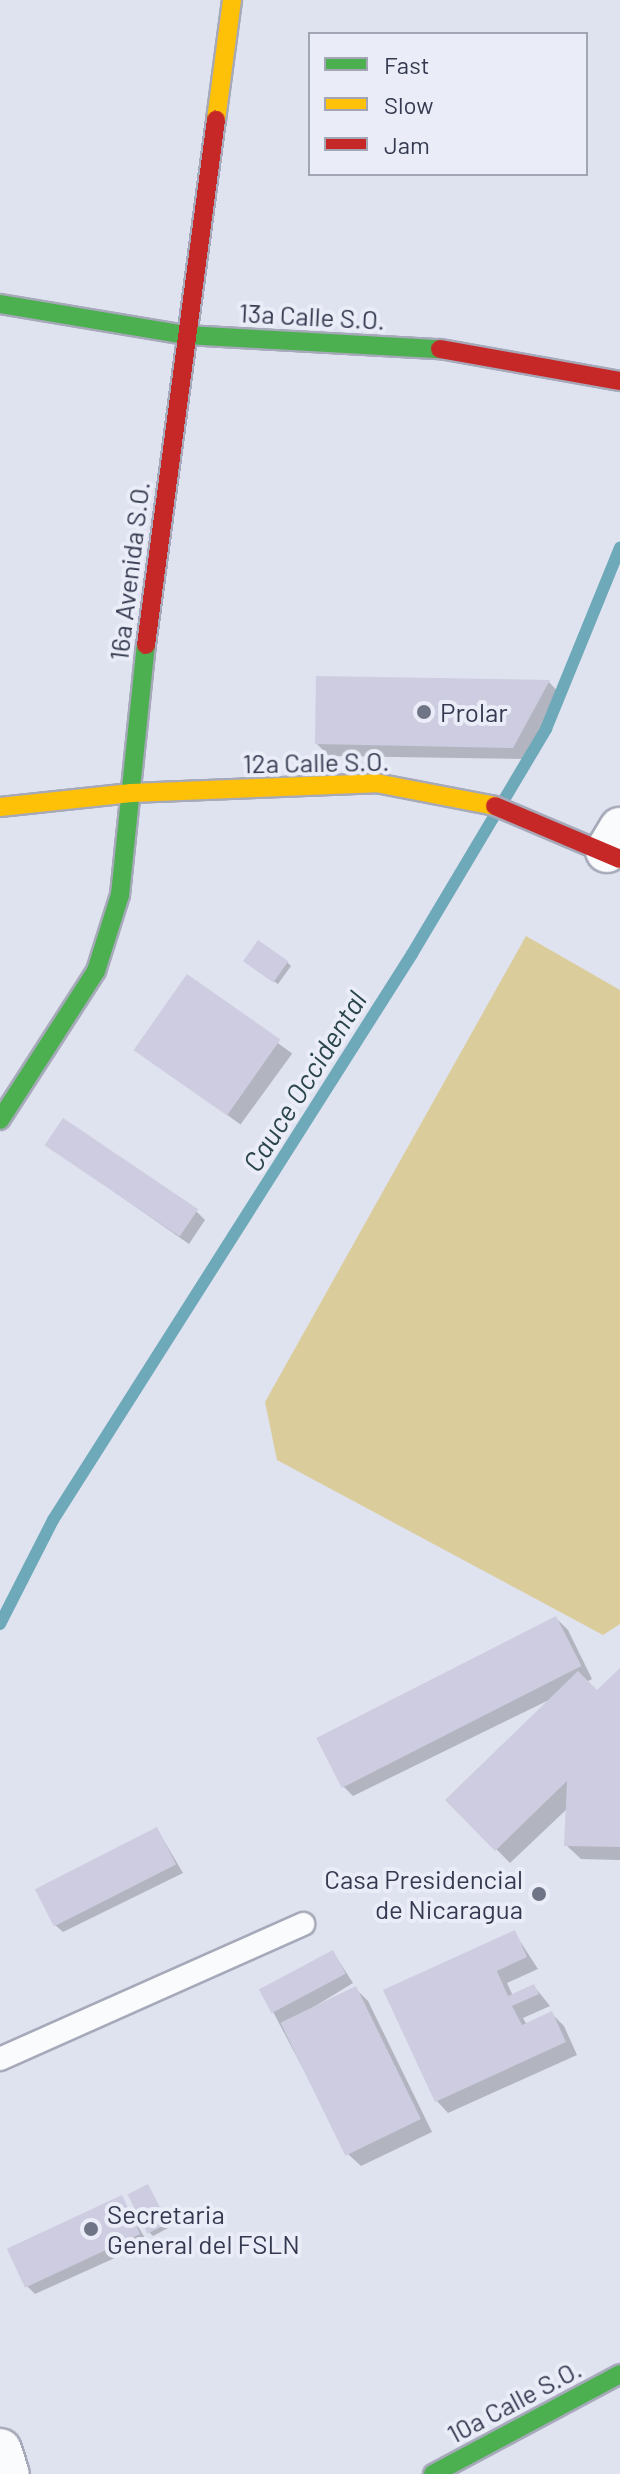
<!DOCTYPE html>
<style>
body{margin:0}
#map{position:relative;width:620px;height:2474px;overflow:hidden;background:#dfe2ef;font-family:Barlow,sans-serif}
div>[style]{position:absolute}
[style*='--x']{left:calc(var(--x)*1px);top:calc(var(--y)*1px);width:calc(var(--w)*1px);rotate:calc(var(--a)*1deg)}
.green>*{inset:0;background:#dbcd9b}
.shadow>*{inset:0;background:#0003;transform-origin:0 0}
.stream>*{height:12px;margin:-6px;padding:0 6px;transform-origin:6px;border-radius:6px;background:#6ea9b9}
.building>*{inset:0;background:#cdcce1;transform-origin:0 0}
.roads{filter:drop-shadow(2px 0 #a6a9b9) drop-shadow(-2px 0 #a6a9b9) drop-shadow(0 2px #a6a9b9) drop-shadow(0 -2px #a6a9b9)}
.lane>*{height:22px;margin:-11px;padding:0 11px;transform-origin:11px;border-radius:11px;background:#fafbfd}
.street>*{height:42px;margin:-21px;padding:0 21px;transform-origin:21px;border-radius:21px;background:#fafbfd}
.fast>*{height:18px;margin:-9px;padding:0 9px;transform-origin:9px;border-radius:9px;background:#4caf50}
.slow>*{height:18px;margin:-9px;padding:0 9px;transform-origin:9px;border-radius:9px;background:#ffc107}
.jam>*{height:18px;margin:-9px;padding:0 9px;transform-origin:9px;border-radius:9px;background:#c62828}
.dots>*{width:22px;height:22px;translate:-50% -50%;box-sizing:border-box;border:4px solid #eaedf8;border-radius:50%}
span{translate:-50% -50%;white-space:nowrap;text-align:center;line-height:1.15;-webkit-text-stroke:8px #eaedf8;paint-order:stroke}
.street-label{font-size:26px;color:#34394f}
.poi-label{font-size:26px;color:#34394f}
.left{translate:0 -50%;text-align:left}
.right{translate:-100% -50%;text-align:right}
.water-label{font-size:28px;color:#2a444b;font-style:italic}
.legend{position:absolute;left:308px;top:32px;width:280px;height:144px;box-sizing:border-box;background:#eaedf8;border:2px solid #a1a5b4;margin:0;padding:10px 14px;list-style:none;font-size:24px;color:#34394f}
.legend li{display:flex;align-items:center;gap:16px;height:40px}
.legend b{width:40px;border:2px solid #a1a5b4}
</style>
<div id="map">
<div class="green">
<i style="clip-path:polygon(526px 936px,620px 990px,620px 1624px,603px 1635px,277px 1460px,265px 1402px)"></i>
</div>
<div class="shadow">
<i style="clip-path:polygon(549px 682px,560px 694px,525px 759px,329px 756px,317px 744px)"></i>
<i style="clip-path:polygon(287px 962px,291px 966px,278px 984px,250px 965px)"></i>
<i style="left:187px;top:977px;width:130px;height:88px;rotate:36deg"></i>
<i style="clip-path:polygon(47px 1145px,197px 1212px,205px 1220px,189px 1244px)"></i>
<i style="clip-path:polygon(556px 1618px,568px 1630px,592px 1679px,586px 1682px,597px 1693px,620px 1671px,620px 1860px,581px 1859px,566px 1845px,568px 1808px,510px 1863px,448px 1800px,551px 1699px,353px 1796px,341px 1784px)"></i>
<i style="clip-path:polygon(157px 1829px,183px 1873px,63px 1932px,54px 1924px)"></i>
<i style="clip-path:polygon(514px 1932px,538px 1969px,507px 1983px,513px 1996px,534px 1986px,550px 2006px,523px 2018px,527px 2025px,552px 2014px,564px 2026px,577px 2055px,448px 2113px,436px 2100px)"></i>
<i style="clip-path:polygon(333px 1952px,353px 1983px,294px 2019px,356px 1989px,368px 2001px,432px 2132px,361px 2166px,348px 2154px,261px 1989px)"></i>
<i style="clip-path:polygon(148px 2186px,170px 2227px,153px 2236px,149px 2232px)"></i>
<i style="clip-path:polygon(121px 2198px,148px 2243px,35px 2294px,27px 2286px)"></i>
</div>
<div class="stream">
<i style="--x:0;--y:1624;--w:117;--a:-63"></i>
<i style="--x:53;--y:1520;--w:670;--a:-57.61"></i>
<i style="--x:412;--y:954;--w:262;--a:-59.2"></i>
<i style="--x:546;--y:729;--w:196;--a:-67.8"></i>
</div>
<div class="building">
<i style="clip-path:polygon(316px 676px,550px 680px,513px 748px,315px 744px)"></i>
<i style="left:258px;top:940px;width:37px;height:26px;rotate:35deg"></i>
<i style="left:187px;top:974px;width:114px;height:93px;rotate:35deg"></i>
<i style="left:63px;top:1118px;width:163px;height:33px;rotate:34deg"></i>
<i style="left:556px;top:1616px;width:56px;height:269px;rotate:63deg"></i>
<i style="clip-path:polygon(620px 1668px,620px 1847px,564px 1846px,567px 1781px,495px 1851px,445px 1800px,578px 1671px,597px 1690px)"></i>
<i style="left:157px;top:1827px;width:42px;height:137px;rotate:63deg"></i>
<i style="clip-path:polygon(515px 1930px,527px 1957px,497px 1971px,508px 1996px,534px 1984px,539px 1994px,512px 2006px,522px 2025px,552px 2011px,566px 2042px,435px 2102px,383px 1990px)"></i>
<i style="left:333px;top:1950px;width:27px;height:84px;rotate:62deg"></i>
<i style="left:356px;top:1986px;width:148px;height:84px;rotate:64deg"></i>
<i style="left:148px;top:2184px;width:44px;height:23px;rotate:63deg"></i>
<i style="left:122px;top:2195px;width:43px;height:127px;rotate:65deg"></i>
</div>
<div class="roads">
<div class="lane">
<i style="--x:0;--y:2059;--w:332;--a:-24"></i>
</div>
<div class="street">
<i style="--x:607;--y:851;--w:26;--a:-59"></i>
<i style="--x:0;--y:2450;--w:25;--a:72"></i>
</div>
<div class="fast">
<i style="--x:0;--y:304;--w:189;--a:9.5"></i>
<i style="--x:186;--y:335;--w:254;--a:3.2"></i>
<i style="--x:0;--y:1120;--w:177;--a:-57.2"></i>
<i style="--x:96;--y:971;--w:80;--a:-72.5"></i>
<i style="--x:120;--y:895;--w:251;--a:-84.1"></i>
<i style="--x:433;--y:2474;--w:212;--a:-28.1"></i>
</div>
<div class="slow">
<i style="--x:216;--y:120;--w:121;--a:-82.4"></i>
<i style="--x:0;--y:807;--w:132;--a:-6.1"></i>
<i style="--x:131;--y:793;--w:245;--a:-2.3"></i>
<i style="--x:376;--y:783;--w:121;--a:10.9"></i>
</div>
<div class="jam">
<i style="--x:440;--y:349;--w:183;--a:10.1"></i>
<i style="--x:146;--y:645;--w:530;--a:-82.41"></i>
<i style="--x:495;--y:806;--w:136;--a:23"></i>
</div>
</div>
<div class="dots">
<i style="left:424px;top:712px;background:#707487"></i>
<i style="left:539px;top:1894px;background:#707487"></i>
<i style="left:91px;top:2229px;background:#707487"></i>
</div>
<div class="street-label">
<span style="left:312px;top:316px;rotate:3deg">13a Calle S.O.</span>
<span style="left:129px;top:571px;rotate:-83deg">16a Avenida S.O.</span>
<span style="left:316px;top:762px;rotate:-1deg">12a Calle S.O.</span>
<span style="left:514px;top:2401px;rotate:-28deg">10a Calle S.O.</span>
</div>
<div class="poi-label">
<span class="left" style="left:440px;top:712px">Prolar</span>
<span class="right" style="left:523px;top:1894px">Casa Presidencial<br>de Nicaragua</span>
<span class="left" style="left:107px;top:2229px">Secretaria<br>General del FSLN</span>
</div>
<div class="water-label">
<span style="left:304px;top:1081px;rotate:-58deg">Cauce Occidental</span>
</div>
<ul class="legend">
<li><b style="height:10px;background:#4caf50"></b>Fast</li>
<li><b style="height:10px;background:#ffc107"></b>Slow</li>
<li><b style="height:10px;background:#c62828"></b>Jam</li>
</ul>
</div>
